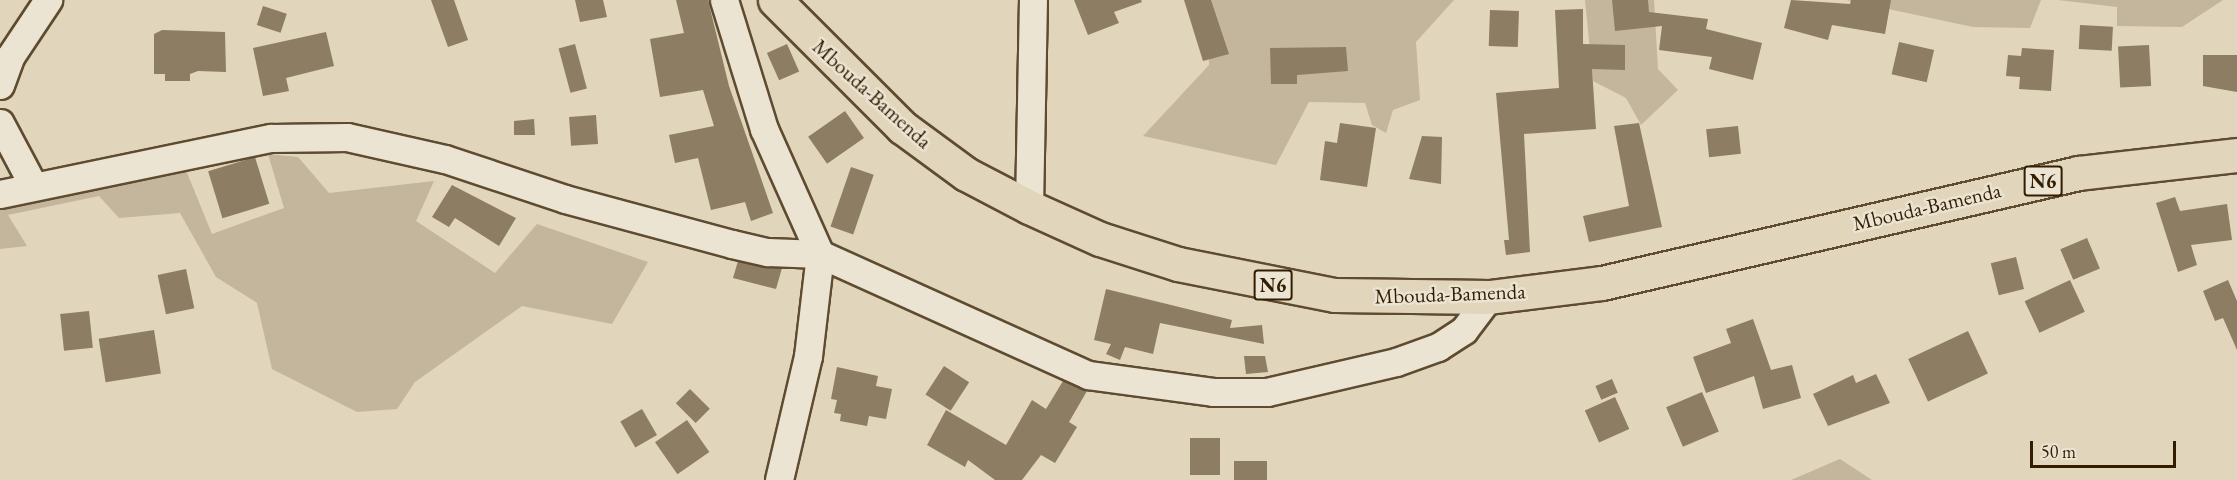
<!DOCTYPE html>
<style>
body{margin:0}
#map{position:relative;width:2237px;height:480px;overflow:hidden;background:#e1d5bc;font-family:"EB Garamond",serif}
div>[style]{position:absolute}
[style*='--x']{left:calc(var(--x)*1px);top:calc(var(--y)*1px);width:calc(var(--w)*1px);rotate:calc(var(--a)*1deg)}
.green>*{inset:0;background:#c3b69c}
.building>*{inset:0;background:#8d7d62;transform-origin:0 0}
.roads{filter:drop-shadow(2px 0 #5e4b30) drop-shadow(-2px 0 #5e4b30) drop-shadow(0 2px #5e4b30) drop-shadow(0 -2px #5e4b30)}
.minor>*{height:27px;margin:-13.5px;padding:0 13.5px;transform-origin:13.5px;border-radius:13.5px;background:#ece4d3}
.highway>*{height:33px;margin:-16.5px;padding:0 16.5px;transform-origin:16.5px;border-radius:16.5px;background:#e1d5bc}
span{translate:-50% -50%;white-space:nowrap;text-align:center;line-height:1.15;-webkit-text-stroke:5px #ece4d3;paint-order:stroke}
.shield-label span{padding:2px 4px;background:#ece4d3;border:2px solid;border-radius:4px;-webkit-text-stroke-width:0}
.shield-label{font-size:20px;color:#321d01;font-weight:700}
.street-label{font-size:21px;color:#321d01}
.scale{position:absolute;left:2030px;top:441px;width:146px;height:27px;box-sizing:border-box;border:3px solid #321d01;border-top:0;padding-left:8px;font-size:18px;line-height:21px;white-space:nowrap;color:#321d01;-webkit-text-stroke:4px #ece4d3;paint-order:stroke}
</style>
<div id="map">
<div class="green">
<i style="clip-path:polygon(1209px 0,1454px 0,1416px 42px,1420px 100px,1393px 110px,1386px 133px,1372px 125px,1365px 103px,1309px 102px,1276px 165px,1143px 136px,1209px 65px)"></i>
<i style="clip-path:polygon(1585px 0,1654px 0,1658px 69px,1678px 90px,1641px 125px,1626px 98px,1593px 81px)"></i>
<i style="clip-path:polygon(1846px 0,2041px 0,2030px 28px,1973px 27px)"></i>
<i style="clip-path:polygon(2058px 0,2223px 0,2182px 27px,2117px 26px,2117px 7px)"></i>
<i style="clip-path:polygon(268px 154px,298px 157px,329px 193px,434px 181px,416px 221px,495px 273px,537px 224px,648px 262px,612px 324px,522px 306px,415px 382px,397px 409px,357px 412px,272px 369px,257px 303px,216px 277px,180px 213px,119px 218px,99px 196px,8px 215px,27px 246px,0 249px,0 188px,181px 158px,212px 234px,284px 208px)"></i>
<i style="clip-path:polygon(1840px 459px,1872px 480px,1791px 480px)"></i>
</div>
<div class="building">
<i style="clip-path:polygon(431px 0,454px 0,468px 40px,448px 47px)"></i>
<i style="clip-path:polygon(575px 0,603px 0,607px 17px,580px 22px)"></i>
<i style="clip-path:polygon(676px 0,708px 0,729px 86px,773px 213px,751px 221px,745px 202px,711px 210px,698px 158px,675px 163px,669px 135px,714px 126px,703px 90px,660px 97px,650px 39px,684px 33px)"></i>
<i style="clip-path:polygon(1074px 0,1141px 0,1142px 2px,1114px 12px,1119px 23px,1088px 35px)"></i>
<i style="clip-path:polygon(1184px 0,1211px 0,1229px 54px,1203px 61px)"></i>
<i style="clip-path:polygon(1612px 0,1648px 0,1649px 12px,1708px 19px,1706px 29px,1762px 43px,1753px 80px,1709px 69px,1712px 57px,1659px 50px,1662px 26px,1615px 31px)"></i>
<i style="clip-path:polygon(1791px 0,1850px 4px,1851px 0,1891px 0,1885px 34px,1832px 25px,1828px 40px,1784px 28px)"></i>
<i style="left:263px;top:6px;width:25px;height:20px;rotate:18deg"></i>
<i style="clip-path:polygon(1583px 9px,1583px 44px,1625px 45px,1625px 70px,1592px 69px,1596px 129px,1524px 134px,1530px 252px,1506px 255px,1504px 240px,1509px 240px,1496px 93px,1559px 88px,1555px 10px)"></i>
<i style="left:1490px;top:10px;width:29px;height:36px;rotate:2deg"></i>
<i style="left:2080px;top:25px;width:33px;height:24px;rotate:3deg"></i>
<i style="clip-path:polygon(162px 30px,225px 32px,226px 72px,198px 71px,190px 74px,190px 81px,165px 81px,165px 74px,154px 74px,154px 34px)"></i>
<i style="clip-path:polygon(326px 32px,334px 66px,286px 78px,289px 91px,263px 96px,253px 48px)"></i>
<i style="left:1899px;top:42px;width:36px;height:33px;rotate:13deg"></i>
<i style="left:575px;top:44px;width:46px;height:17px;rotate:75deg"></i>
<i style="left:787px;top:44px;width:30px;height:22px;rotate:66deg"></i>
<i style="left:2149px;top:45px;width:41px;height:31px;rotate:87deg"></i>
<i style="clip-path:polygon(1346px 47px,1348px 71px,1297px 75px,1297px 84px,1271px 84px,1270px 48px)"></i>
<i style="clip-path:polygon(2022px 48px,2054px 50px,2051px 91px,2019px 89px,2020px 77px,2006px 76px,2008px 55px,2021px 56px)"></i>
<i style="clip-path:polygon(2203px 55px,2237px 55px,2237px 92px,2203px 86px)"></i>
<i style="left:845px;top:111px;width:33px;height:45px;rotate:55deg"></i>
<i style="left:596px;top:115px;width:29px;height:27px;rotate:86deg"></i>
<i style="clip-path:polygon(534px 119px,535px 135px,514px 135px,514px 121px)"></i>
<i style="clip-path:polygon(1340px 123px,1376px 128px,1367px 187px,1320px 180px,1325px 141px,1337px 143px)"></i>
<i style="clip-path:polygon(1639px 123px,1662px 227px,1589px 242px,1583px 216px,1629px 206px,1614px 126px)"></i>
<i style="left:1738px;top:126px;width:28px;height:32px;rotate:84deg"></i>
<i style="clip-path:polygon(1422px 136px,1442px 137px,1441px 184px,1409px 179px)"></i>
<i style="left:255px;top:157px;width:49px;height:49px;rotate:73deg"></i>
<i style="left:851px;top:167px;width:24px;height:63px;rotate:19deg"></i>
<i style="clip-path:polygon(452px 185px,516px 218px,499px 246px,455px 218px,449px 227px,432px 217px)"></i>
<i style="clip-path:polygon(2175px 197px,2180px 211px,2227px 204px,2232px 240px,2191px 245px,2197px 265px,2178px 272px,2156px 203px)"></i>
<i style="left:2087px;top:238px;width:33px;height:29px;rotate:67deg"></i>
<i style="left:2016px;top:257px;width:33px;height:26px;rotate:76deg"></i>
<i style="clip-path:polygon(738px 261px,782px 268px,776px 289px,733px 278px)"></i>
<i style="left:186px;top:269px;width:40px;height:29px;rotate:78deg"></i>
<i style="left:2070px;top:280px;width:35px;height:50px;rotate:65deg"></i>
<i style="clip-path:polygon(2228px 280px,2237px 301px,2237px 350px,2223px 318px,2215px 321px,2203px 291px)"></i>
<i style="clip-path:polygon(1106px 289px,1232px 320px,1230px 328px,1262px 325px,1264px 344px,1160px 323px,1153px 354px,1125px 347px,1120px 360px,1106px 354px,1111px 344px,1094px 340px)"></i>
<i style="left:89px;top:311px;width:37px;height:29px;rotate:84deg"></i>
<i style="clip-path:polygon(1753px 319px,1771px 370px,1792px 365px,1801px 398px,1763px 409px,1754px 376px,1706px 393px,1693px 357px,1731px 343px,1726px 329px)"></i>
<i style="left:154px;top:330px;width:44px;height:56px;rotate:81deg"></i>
<i style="left:1968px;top:331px;width:47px;height:66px;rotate:65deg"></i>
<i style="clip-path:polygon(1244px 356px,1265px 356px,1268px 372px,1246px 374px)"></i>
<i style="left:944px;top:366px;width:30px;height:34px;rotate:33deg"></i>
<i style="clip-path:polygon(837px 367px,878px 376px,876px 386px,892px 389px,886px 419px,869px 416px,867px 426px,840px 421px,841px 414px,834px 413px,837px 400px,831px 399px)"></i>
<i style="clip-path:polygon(1876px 374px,1890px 403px,1828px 426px,1813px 394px,1853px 375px,1856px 383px)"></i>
<i style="left:1612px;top:379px;width:15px;height:18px;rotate:67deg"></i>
<i style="clip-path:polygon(1063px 381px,1087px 391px,1069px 422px,1077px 427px,1055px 463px,1041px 455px,1022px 480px,995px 480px,968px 460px,965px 467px,927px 445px,946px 410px,1006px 445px,1032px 400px,1046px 409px)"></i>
<i style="left:690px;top:389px;width:28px;height:20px;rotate:45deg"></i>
<i style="left:1702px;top:392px;width:43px;height:39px;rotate:67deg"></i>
<i style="left:1615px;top:397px;width:35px;height:33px;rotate:66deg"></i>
<i style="left:642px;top:409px;width:30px;height:25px;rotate:60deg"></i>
<i style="left:687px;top:420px;width:39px;height:39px;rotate:55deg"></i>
<i style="left:1190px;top:438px;width:30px;height:37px"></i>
<i style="left:1234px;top:461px;width:33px;height:19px"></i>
</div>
<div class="roads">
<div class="minor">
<i style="--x:724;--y:0;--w:135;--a:72.8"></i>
<i style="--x:764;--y:129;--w:137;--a:65.9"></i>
<i style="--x:820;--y:254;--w:103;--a:96.7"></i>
<i style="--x:808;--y:356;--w:127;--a:103.2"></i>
<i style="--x:0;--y:85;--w:30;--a:-70"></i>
<i style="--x:10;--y:57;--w:69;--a:-56.3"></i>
<i style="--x:0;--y:123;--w:70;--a:62"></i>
<i style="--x:0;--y:194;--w:277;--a:-11.7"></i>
<i style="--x:271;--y:138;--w:76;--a:-0.8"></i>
<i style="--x:347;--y:137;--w:100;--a:12.7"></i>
<i style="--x:445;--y:159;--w:126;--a:18.4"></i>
<i style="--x:565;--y:199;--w:173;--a:15.1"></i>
<i style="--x:732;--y:244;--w:37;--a:13"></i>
<i style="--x:768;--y:252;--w:52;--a:2.2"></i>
<i style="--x:820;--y:254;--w:294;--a:24.3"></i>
<i style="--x:1088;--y:375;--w:126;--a:7.7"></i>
<i style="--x:1213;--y:392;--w:54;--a:0"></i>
<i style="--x:1267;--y:392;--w:132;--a:-13.1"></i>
<i style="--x:1396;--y:362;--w:45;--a:-19.7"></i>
<i style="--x:1438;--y:347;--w:31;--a:-33"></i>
<i style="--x:1464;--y:330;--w:41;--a:-52.9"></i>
<i style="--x:1029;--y:207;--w:207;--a:-88.9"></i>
</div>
<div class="highway">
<i style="--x:775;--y:0;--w:180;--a:45"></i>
<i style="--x:902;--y:127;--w:79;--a:36.3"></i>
<i style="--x:966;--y:174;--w:71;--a:27.6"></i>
<i style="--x:1029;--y:207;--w:78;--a:24.3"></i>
<i style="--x:1100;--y:239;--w:82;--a:17.8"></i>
<i style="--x:1178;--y:264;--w:160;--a:11.2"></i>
<i style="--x:1335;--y:295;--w:154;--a:0.7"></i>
<i style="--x:1489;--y:297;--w:114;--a:-7.1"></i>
<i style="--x:1602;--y:283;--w:489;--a:-13"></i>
<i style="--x:2078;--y:173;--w:160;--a:-6.5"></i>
</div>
</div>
<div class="shield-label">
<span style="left:2043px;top:181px">N6</span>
<span style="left:1273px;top:285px">N6</span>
</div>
<div class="street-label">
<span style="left:872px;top:94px;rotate:42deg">Mbouda-Bamenda</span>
<span style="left:1927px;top:207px;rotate:-13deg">Mbouda-Bamenda</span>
<span style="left:1450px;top:294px;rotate:-2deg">Mbouda-Bamenda</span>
</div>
<div class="scale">50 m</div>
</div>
